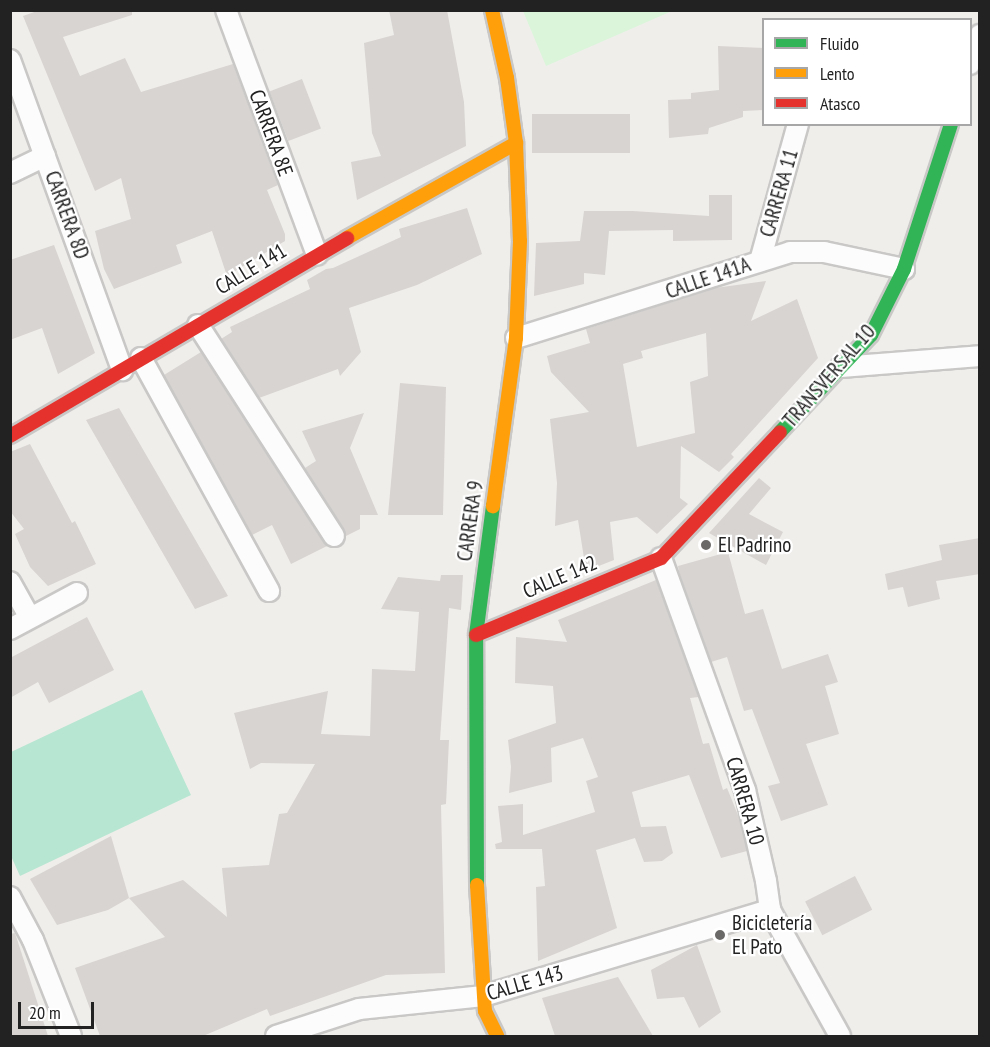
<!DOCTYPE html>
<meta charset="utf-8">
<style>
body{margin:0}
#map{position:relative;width:990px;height:1047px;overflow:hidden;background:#f0eeeb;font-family:"PT Sans Narrow",sans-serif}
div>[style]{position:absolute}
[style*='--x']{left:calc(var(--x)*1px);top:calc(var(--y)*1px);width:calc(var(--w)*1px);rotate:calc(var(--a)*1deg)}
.park>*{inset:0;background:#daf5da}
.pitch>*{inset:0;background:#b7e6d2}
.building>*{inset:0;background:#d7d4d2;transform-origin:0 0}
.roads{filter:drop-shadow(2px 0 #c9c8c7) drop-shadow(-2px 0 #c9c8c7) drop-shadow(0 2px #c9c8c7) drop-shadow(0 -2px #c9c8c7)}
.street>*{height:20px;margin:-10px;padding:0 10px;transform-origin:10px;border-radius:10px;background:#fdfcfc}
.fast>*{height:14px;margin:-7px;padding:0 7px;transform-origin:7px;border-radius:7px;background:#30b455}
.slow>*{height:14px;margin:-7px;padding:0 7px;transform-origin:7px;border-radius:7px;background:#ff9f0a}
.jam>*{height:14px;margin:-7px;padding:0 7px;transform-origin:7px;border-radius:7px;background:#e5322d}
.dots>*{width:16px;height:16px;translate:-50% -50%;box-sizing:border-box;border:3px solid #fff;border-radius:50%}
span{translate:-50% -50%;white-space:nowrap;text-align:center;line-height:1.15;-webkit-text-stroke:4.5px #fff;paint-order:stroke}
.street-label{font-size:21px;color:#222}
.poi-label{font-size:21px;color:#222}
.left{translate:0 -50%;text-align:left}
.frame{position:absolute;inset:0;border:12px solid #222;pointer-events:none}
.legend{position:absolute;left:762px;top:18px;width:210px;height:108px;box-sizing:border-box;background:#fff;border:2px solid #a7a7a7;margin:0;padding:8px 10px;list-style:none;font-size:18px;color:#222}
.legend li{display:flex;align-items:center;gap:12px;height:30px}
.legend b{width:30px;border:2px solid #a7a7a7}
.scale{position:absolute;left:18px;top:1002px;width:76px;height:27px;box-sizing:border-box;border:3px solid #222;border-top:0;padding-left:8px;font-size:18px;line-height:21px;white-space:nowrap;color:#222;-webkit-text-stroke:4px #fff;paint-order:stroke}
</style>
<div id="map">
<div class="park">
<i style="clip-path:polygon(523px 11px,672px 11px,546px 66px)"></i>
</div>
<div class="pitch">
<i style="clip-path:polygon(142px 690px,191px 795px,20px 876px,11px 856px,11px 752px)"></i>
</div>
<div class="building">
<i style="clip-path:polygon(40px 10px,132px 10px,132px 15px,63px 37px,80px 76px,125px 58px,141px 92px,233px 64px,278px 185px,267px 190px,285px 234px,285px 241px,227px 276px,212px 231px,176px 245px,182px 263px,114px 289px,104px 269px,95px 231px,131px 219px,121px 178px,95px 191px,23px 16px)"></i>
<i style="clip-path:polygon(389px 10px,447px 10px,464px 102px,466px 146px,357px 200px,351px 162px,381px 156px,372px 133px,364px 43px,394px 35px)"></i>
<i style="clip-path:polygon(718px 46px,764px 48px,764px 110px,743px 111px,743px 117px,709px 128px,708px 134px,669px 138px,668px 100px,691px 99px,691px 93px,719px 90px)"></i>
<i style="left:302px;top:79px;width:53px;height:35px;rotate:69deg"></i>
<i style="left:532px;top:114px;width:98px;height:39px"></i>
<i style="clip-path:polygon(709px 195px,732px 195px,732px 240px,673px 241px,673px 230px,609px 231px,605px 275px,584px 273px,584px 284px,534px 296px,536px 243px,580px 241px,584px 211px,633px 211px,709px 216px)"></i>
<i style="clip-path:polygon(467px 208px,482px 254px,417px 285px,349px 308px,361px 352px,340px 376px,338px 369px,259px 398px,221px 339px,232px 332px,230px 327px,310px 289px,307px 280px,326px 269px,333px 268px,401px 237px,399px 229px)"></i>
<i style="clip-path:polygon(54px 245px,95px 353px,58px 374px,42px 328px,10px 340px,10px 260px)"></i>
<i style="clip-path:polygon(evenodd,766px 281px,751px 321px,797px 299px,818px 358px,731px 454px,734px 457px,719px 472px,681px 446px,680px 498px,688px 504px,657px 534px,637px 517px,610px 522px,614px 560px,586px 571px,578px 520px,555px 526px,557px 483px,550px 419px,589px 412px,551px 372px,547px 356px,590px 343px,586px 329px,715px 288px,766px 281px,706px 333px,708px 376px,690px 382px,695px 433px,637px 447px,623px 364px,643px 358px,641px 351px,706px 333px)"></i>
<i style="clip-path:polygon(201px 352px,324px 543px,327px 546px,291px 564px,272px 525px,252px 535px,164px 375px)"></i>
<i style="clip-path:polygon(400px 383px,446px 387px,443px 515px,388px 515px)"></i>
<i style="clip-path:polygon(119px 408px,210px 565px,228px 596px,195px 609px,86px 420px)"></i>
<i style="clip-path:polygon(364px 413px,350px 448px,378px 515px,360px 515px,360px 529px,346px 536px,305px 468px,316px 461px,302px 431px)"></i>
<i style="clip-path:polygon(30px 444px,72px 523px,75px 521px,96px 564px,48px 586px,30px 567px,15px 534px,24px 529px,10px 511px,10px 452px)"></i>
<i style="clip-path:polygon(759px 478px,771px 488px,749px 514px,783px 532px,766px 565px,709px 533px)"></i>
<i style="clip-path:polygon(980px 538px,980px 574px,936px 581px,940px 599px,908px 607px,903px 587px,888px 590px,885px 574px,942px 560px,939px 545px)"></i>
<i style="clip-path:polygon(728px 552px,745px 614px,763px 609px,782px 669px,828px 654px,838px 682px,825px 686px,839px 734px,806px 744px,828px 805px,781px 821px,768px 786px,780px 783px,752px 709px,744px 711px,727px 657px,711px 662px,679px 572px,678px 566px)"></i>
<i style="clip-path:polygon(441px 575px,463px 575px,461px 610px,449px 608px,440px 740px,449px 740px,446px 804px,441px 805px,445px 973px,386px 975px,270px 1016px,267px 1009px,203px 1036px,100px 1036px,75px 968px,165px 937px,129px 898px,183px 880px,227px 917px,222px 868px,269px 865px,279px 814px,287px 813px,315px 764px,261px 763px,250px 769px,234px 713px,328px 691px,321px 734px,370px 736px,372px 669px,415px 671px,419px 612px,381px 609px,398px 577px,440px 581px)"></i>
<i style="clip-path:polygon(656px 580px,699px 697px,690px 698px,703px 744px,709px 743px,723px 790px,727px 788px,740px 820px,747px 851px,721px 858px,689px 775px,632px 792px,641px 827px,666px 826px,673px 853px,662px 861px,644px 862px,635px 838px,596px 850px,617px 928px,538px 961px,536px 887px,545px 886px,542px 849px,496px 849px,495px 844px,502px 842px,498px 806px,523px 804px,523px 835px,595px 812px,586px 781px,598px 777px,583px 738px,551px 748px,552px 782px,509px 793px,511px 767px,508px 740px,556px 723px,553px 686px,515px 683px,516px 637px,567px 642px,558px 620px)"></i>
<i style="clip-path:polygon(87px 617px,114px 670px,49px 703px,38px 682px,10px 698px,10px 658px)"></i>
<i style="clip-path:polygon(111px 836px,129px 898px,108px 910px,57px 925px,30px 879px)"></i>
<i style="left:855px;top:876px;width:38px;height:56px;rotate:63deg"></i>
<i style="clip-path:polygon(15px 933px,27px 970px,48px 1036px,10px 1036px,10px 934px)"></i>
<i style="clip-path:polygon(697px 945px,721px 1012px,699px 1028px,684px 997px,657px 999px,651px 970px)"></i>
<i style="clip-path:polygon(618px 977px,653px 1036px,555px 1036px,542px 998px)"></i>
</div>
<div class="roads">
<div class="street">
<i style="--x:226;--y:10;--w:261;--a:69.6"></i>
<i style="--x:10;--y:60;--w:330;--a:70.1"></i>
<i style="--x:970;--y:64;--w:31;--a:-71"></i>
<i style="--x:10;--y:173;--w:39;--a:-26"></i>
<i style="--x:760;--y:261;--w:142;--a:-74.5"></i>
<i style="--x:198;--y:325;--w:251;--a:57.2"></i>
<i style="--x:516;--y:338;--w:287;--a:-17.4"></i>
<i style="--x:790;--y:252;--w:34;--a:0"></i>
<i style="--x:824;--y:252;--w:82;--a:12"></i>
<i style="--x:141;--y:358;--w:266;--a:61.2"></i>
<i style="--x:841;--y:367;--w:139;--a:-4.5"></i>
<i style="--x:661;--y:558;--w:247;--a:70.1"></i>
<i style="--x:745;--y:790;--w:93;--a:77"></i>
<i style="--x:766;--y:881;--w:29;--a:82"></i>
<i style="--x:770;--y:910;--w:144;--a:60.9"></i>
<i style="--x:10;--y:582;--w:41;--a:60.9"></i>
<i style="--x:10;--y:629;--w:76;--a:-28.2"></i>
<i style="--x:10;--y:897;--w:49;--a:61.9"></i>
<i style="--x:33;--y:940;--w:103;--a:68.4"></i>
<i style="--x:276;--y:1036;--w:87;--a:-18"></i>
<i style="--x:359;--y:1009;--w:125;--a:-6"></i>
<i style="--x:483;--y:996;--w:300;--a:-16.7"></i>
</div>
<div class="fast">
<i style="--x:780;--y:432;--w:133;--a:-46.8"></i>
<i style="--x:871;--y:335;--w:74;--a:-63.4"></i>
<i style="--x:904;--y:269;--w:152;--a:-72"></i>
<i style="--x:477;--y:885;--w:250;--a:-90.2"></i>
<i style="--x:476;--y:635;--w:130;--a:-82.5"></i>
</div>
<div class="slow">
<i style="--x:492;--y:10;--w:70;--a:77.6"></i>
<i style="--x:507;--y:78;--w:66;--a:82.1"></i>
<i style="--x:516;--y:143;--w:98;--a:87.7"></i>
<i style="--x:520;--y:241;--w:97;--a:92.4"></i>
<i style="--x:516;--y:338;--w:170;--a:97.8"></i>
<i style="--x:347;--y:238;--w:194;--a:-29.3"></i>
<i style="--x:477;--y:885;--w:126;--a:86.4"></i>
<i style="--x:485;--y:1011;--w:28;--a:64"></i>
</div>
<div class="jam">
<i style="--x:10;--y:436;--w:391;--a:-30.4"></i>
<i style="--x:476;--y:635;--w:200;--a:-22.6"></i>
<i style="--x:661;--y:558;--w:173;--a:-46.6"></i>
</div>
</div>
<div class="dots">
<i style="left:706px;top:545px;background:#6a6968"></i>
<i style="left:720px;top:935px;background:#6a6968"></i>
</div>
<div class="street-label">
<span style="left:271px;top:133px;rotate:70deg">CARRERA 8E</span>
<span style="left:779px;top:193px;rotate:-74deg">CARRERA 11</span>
<span style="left:67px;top:215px;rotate:70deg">CARRERA 8D</span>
<span style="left:251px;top:269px;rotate:-31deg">CALLE 141</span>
<span style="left:708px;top:278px;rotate:-19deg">CALLE 141A</span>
<span style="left:829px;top:376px;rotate:-49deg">TRANSVERSAL 10</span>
<span style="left:470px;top:521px;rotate:-82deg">CARRERA 9</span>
<span style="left:560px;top:577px;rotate:-23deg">CALLE 142</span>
<span style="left:745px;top:801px;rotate:74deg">CARRERA 10</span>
<span style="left:525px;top:983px;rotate:-16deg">CALLE 143</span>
</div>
<div class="poi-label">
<span class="left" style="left:718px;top:545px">El Padrino</span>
<span class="left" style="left:732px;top:935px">Bicicletería<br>El Pato</span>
</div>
<div class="frame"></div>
<ul class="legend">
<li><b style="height:8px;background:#30b455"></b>Fluido</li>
<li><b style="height:8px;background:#ff9f0a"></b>Lento</li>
<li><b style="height:8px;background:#e5322d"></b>Atasco</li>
</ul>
<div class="scale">20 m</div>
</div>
